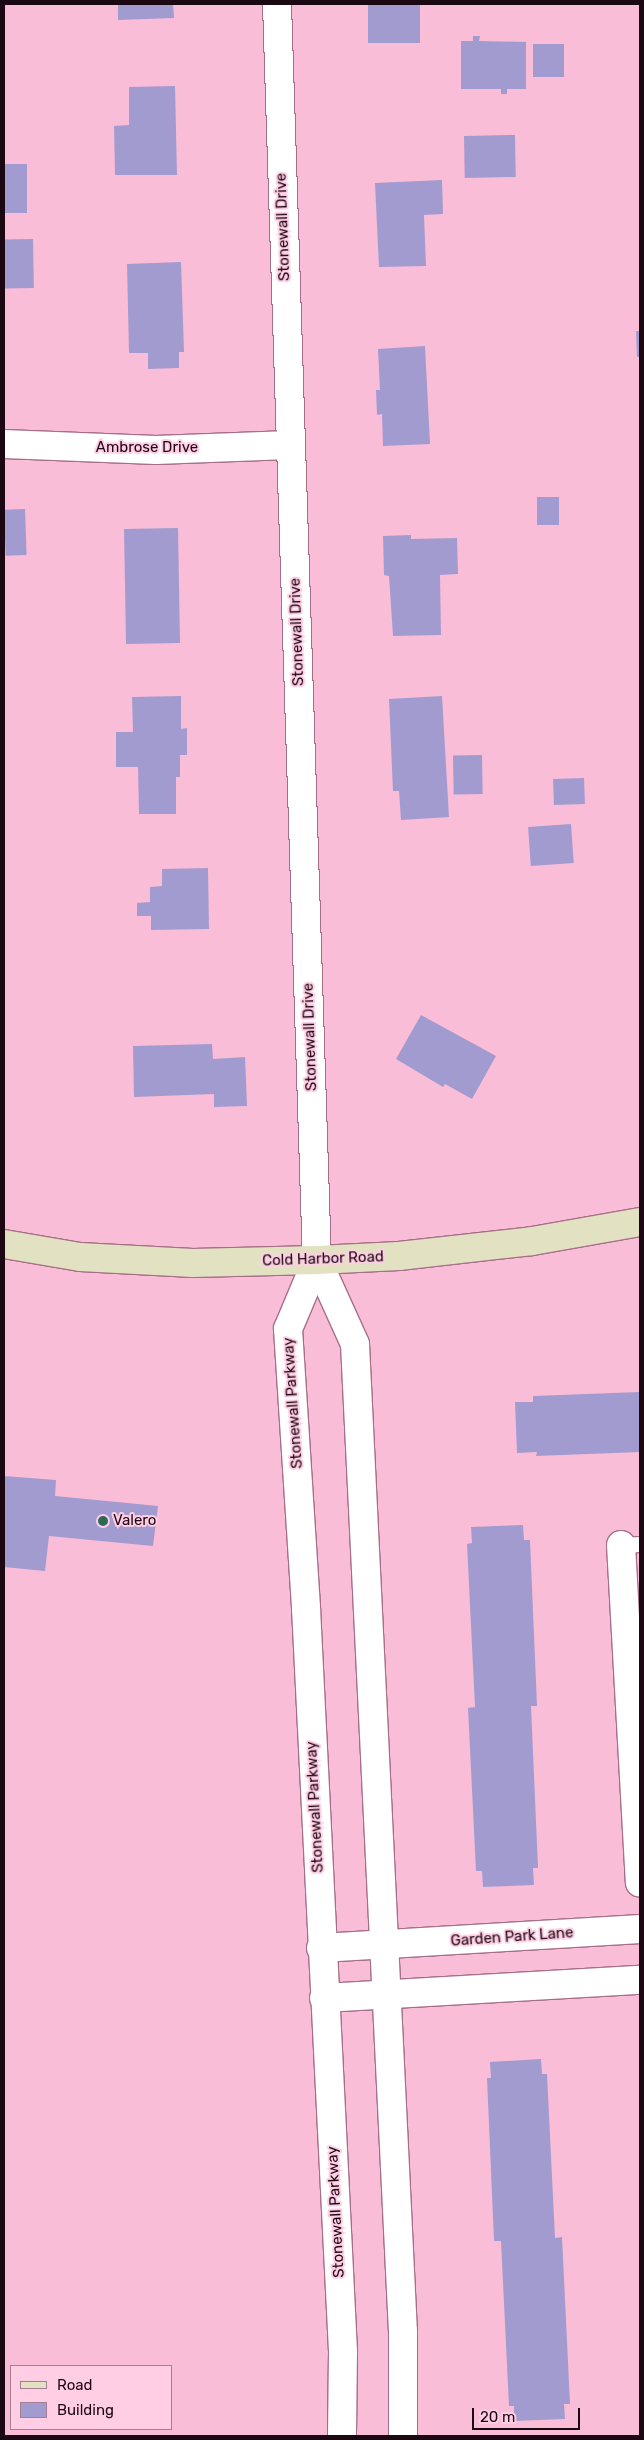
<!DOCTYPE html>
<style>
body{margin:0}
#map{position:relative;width:644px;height:2440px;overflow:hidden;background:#f9bdd8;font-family:Rubik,sans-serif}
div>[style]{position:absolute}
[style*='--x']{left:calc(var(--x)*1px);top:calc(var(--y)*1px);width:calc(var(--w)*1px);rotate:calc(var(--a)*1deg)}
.building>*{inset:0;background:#a29bd0;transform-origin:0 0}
.roads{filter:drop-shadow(1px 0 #a56f88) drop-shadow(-1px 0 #a56f88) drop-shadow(0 1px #a56f88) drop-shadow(0 -1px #a56f88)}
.service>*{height:15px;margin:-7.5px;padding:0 7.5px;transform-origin:7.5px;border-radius:7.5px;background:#fff}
.minor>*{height:28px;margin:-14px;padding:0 14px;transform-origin:14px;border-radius:14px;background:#fff}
.tertiary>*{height:28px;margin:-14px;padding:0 14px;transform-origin:14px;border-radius:14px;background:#fff}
.secondary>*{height:28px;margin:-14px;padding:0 14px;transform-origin:14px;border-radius:14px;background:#e2e2c3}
.dots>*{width:14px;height:14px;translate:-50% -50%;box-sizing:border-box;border:2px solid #ffcee4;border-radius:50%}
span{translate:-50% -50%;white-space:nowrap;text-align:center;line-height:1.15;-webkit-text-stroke:4px #ffcee4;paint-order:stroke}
.street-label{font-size:15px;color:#1c0812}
.poi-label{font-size:15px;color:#1c0812}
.left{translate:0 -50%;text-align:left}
.frame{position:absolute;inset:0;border:5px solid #1c0812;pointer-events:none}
.legend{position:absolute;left:10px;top:2365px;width:162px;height:65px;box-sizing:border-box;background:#ffcee4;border:1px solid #a47f90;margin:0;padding:6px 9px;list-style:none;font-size:15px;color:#1c0812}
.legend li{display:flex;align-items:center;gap:10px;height:25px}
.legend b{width:25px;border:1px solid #a47f90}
.scale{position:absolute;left:472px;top:2408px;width:108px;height:22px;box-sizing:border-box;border:2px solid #1c0812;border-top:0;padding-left:6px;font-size:15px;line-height:18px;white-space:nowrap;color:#1c0812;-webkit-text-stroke:4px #ffcee4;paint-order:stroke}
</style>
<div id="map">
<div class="building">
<i style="clip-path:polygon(118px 4px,173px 4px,174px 18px,118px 20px)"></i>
<i style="left:368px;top:4px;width:52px;height:39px"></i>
<i style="clip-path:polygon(473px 36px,480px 36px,479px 41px,526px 42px,526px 89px,507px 89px,507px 94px,501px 94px,501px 89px,461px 89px,461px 41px,473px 41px)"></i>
<i style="left:533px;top:44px;width:31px;height:33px"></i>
<i style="clip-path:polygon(175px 86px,177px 175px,115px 175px,114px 126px,129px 125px,129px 87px)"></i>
<i style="left:515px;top:135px;width:42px;height:51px;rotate:89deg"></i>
<i style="left:4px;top:164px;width:23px;height:49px"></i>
<i style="clip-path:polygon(442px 180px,443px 214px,424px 215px,426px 266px,379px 267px,375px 183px)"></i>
<i style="left:33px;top:239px;width:49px;height:29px;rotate:89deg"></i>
<i style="clip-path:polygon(181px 262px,184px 352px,179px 352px,179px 368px,148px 369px,148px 353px,129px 353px,127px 264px)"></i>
<i style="clip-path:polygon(636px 331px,640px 331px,640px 357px,637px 357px)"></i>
<i style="clip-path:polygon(425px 346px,430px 444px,383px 446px,382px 414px,377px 415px,376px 390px,380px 390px,378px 349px)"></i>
<i style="left:537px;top:497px;width:22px;height:28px"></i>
<i style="left:25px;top:509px;width:46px;height:21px;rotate:88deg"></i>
<i style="left:178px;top:528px;width:115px;height:54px;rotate:89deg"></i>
<i style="clip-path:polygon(411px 535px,411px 539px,457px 538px,458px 574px,440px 575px,441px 635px,393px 636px,389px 576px,384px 575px,383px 536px)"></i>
<i style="clip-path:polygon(181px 696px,181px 729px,187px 728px,187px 755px,180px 755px,180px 777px,176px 777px,176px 814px,139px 814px,138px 767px,116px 767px,116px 732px,133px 732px,132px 697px)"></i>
<i style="clip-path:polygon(442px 696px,449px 817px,401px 820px,399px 791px,393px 791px,389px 699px)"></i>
<i style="left:482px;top:755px;width:39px;height:29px;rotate:89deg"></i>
<i style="left:584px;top:778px;width:26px;height:31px;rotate:88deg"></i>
<i style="left:571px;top:824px;width:39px;height:43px;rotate:86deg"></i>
<i style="clip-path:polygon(208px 868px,209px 929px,151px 930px,151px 916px,137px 916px,137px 903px,150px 902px,150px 887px,162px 886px,162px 869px)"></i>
<i style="clip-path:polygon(421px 1015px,496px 1056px,472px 1099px,445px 1084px,443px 1087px,396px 1059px)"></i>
<i style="clip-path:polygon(212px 1044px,213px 1059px,245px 1057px,247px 1106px,214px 1107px,214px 1094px,134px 1097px,133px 1046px)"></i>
<i style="clip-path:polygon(640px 1392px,640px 1452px,536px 1456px,537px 1452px,517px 1453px,515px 1402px,533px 1402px,533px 1396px)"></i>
<i style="clip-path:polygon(4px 1476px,56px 1480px,55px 1496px,158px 1506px,153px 1546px,49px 1536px,45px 1571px,4px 1567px)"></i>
<i style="clip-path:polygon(523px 1525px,524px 1540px,530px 1540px,537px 1706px,531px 1706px,538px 1868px,533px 1868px,534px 1885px,483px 1887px,482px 1871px,476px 1871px,468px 1708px,475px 1707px,467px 1544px,472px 1543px,471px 1527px)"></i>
<i style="clip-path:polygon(541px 2059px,542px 2074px,547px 2074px,555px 2238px,562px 2237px,570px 2404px,564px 2404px,565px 2419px,514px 2421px,514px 2406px,509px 2406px,501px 2241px,494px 2241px,487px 2078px,491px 2078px,490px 2062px)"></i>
</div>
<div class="roads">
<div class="service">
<i style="--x:621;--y:1545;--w:19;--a:-3"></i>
</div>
<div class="minor">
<i style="--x:277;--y:4;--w:1257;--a:88.18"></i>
<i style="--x:4;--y:444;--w:152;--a:2.3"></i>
<i style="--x:156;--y:450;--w:134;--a:-2.1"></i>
<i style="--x:621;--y:1545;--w:338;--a:86.8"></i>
<i style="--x:321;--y:1948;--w:320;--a:-3.4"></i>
<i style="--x:324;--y:1998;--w:317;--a:-3.3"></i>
</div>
<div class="tertiary">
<i style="--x:317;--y:1260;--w:92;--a:65.7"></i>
<i style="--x:355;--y:1344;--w:989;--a:87.22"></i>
<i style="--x:403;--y:2332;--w:104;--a:90"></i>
<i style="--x:317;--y:1260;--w:75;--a:112.8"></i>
<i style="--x:288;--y:1329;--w:280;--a:86.3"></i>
<i style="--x:306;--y:1608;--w:745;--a:87.15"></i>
<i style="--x:343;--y:2352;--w:84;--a:90.7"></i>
</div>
<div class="secondary">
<i style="--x:4;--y:1244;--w:77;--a:9.7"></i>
<i style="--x:80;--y:1257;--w:113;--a:3"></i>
<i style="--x:193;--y:1263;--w:124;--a:-1.4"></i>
<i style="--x:317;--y:1260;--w:82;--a:-2.8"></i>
<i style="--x:399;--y:1256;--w:134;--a:-6.4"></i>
<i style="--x:532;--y:1241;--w:110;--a:-10"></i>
</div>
</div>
<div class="dots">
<i style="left:103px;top:1521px;background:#2c6a57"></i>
</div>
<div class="street-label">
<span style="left:283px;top:227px;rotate:-92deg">Stonewall Drive</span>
<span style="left:147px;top:448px">Ambrose Drive</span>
<span style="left:297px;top:632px;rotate:-92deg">Stonewall Drive</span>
<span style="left:310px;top:1037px;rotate:-92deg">Stonewall Drive</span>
<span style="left:323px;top:1259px;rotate:-2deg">Cold Harbor Road</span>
<span style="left:293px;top:1403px;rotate:-94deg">Stonewall Parkway</span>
<span style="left:315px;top:1807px;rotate:-93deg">Stonewall Parkway</span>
<span style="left:512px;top:1937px;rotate:-4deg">Garden Park Lane</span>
<span style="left:336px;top:2212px;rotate:-93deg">Stonewall Parkway</span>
</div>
<div class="poi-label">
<span class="left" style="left:113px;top:1521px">Valero</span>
</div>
<div class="frame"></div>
<ul class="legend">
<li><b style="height:6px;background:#e2e2c3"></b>Road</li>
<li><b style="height:14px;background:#a29bd0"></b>Building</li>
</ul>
<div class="scale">20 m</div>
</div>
